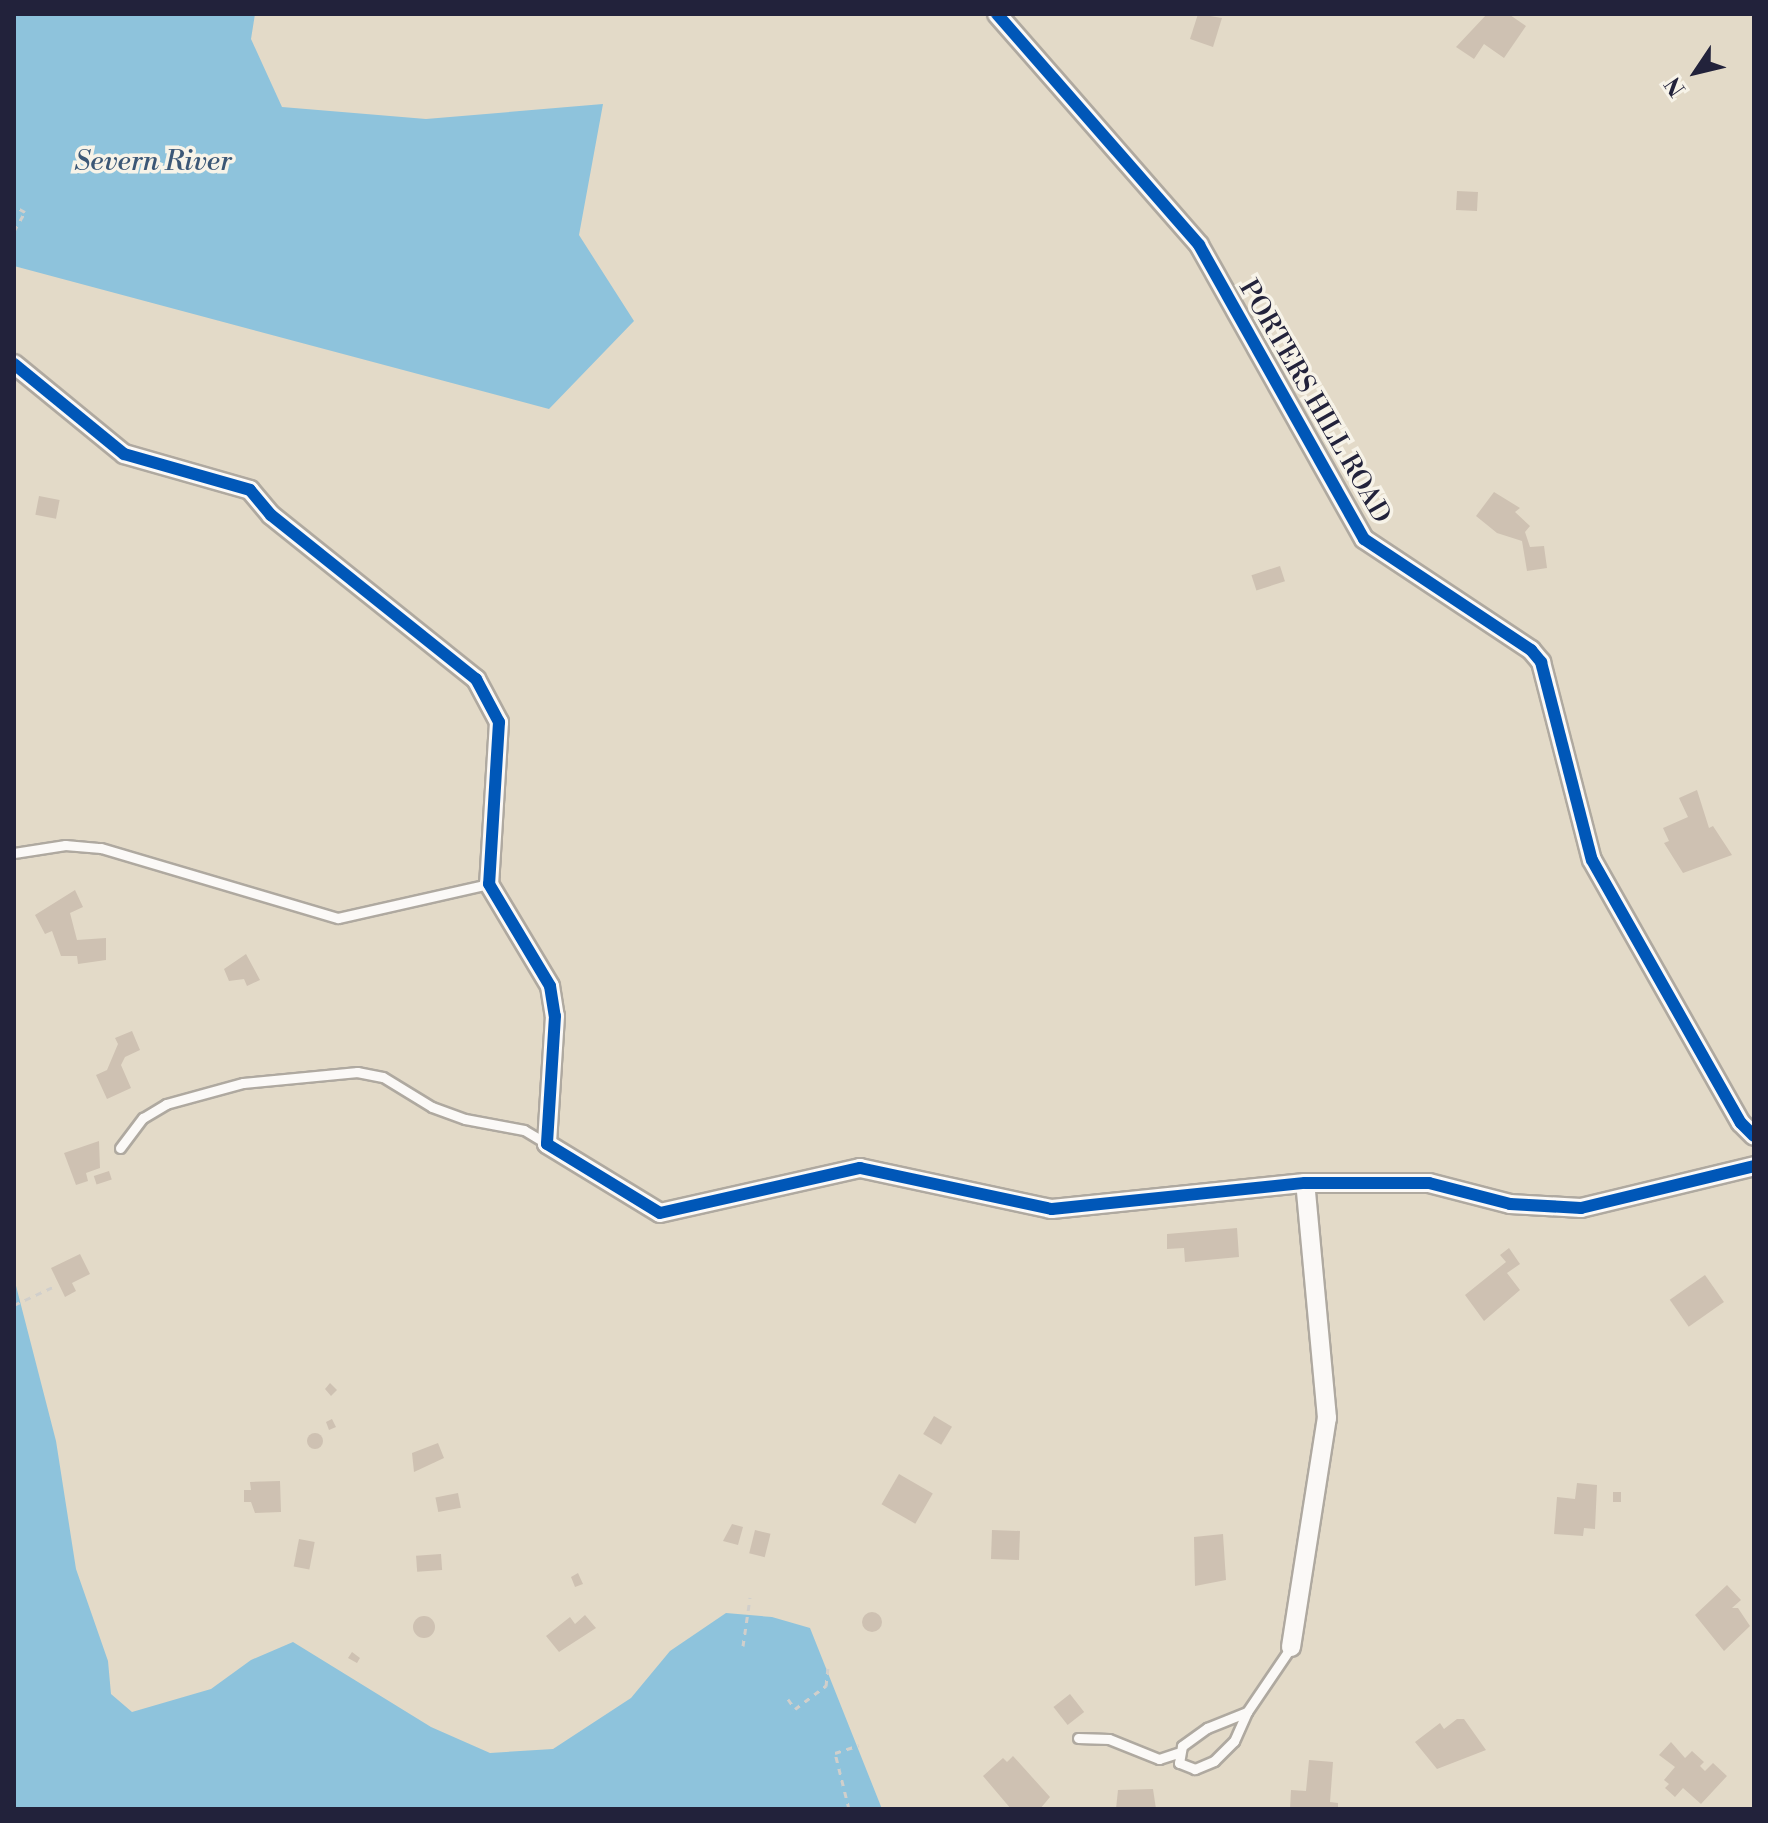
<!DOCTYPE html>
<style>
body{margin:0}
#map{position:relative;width:1768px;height:1823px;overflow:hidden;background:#e3dac8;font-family:"Libre Bodoni",serif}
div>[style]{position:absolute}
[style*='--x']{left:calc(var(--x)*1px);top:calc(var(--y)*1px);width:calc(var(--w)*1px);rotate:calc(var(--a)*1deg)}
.water>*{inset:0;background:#8ec3dc}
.building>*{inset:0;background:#cec1b2;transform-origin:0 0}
.round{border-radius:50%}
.path>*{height:3px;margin-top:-1.5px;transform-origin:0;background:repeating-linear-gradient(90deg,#d1cfcb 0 6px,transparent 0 12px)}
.roads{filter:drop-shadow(2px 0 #afa9a0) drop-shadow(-2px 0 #afa9a0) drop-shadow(0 2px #afa9a0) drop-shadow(0 -2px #afa9a0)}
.lane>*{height:9px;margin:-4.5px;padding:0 4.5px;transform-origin:4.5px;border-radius:4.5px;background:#fbf9f7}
.street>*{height:18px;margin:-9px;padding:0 9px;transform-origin:9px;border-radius:9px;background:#fbf9f7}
.cycleway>*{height:12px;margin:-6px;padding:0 6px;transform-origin:6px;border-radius:6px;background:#0057b8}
span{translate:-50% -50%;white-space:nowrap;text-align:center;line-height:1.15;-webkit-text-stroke:7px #f7f3e8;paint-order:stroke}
.street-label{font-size:26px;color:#22223b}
.water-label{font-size:28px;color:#3b5776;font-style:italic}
.frame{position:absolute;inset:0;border:16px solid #22223b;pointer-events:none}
.north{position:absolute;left:1656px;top:32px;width:80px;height:80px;-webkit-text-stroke:6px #f7f3e8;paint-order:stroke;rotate:235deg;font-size:22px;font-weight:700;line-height:32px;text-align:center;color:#22223b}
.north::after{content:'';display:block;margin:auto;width:28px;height:36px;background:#22223b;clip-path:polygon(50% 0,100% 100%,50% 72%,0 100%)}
</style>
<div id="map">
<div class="water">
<i style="clip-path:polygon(14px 14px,255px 14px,251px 39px,282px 107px,426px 119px,603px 104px,579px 235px,634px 321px,549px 409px,14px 266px)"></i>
<i style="clip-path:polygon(14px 1278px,56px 1441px,76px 1569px,108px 1661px,111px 1694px,132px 1712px,211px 1689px,251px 1660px,293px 1642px,431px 1727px,490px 1753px,553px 1749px,631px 1698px,670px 1651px,726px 1613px,772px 1617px,810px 1628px,882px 1809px,14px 1809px)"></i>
</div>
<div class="building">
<i style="clip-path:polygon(1198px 14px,1222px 18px,1213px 47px,1190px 39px)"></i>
<i style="clip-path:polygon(1487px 14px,1510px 15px,1526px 26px,1504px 58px,1484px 44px,1474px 59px,1456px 47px)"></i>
<i style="left:1457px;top:191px;width:21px;height:19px;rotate:3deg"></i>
<i style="clip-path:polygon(1494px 492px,1520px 508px,1515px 512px,1530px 526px,1525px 532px,1530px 547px,1544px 546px,1547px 568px,1527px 571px,1522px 541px,1497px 533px,1476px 516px)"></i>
<i style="left:39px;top:496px;width:21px;height:19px;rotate:11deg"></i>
<i style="left:1280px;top:566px;width:16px;height:30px;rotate:72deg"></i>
<i style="clip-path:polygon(1697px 790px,1709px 828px,1713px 826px,1732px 855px,1683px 873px,1664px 843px,1669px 841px,1663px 828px,1688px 817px,1679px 798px)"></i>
<i style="clip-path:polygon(75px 890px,83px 907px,70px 913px,77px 940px,106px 938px,106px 960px,78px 964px,77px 956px,61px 956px,52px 931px,45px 934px,35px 915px)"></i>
<i style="clip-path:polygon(246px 954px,260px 980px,247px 986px,244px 979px,229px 981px,224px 969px)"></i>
<i style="clip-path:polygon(132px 1031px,140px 1050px,125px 1057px,121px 1065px,131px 1088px,107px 1099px,96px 1075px,107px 1070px,118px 1044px,115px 1038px)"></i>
<i style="clip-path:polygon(99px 1141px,100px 1168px,86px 1173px,88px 1181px,76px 1185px,64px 1153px)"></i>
<i style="left:109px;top:1171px;width:9px;height:16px;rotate:72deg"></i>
<i style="clip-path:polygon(1237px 1228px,1239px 1257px,1185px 1262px,1184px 1248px,1167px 1249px,1167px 1234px)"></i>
<i style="clip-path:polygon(1509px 1248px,1520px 1264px,1507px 1273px,1520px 1290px,1484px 1321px,1465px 1295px,1506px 1262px,1500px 1255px)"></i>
<i style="clip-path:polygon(80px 1254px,90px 1274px,72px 1283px,76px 1291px,65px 1297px,51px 1268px)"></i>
<i style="left:1705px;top:1275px;width:33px;height:43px;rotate:55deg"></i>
<i style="clip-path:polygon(330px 1383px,337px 1390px,331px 1396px,325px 1389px)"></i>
<i style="left:934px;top:1416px;width:21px;height:21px;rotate:31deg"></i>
<i style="clip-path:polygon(332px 1419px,336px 1427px,329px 1430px,326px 1422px)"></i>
<i class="round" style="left:307px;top:1433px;width:16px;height:16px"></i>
<i style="clip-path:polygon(438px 1443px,444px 1458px,414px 1472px,412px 1453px)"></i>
<i style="left:899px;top:1474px;width:39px;height:35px;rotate:30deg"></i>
<i style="clip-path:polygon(280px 1481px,281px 1512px,255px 1513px,251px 1502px,244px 1502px,244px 1490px,251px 1490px,250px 1482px)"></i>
<i style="clip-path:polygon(1577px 1483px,1597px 1485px,1595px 1529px,1584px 1528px,1583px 1536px,1554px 1534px,1557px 1497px,1575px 1499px)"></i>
<i style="left:1613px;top:1492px;width:8px;height:10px"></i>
<i style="left:458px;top:1493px;width:15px;height:23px;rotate:79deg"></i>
<i style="clip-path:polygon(732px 1524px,743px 1527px,738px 1545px,723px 1541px)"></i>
<i style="left:755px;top:1530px;width:16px;height:24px;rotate:14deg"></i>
<i style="left:992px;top:1530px;width:28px;height:29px;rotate:2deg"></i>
<i style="clip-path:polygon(1223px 1534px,1226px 1580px,1195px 1586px,1194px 1537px)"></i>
<i style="left:299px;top:1539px;width:16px;height:28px;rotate:11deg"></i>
<i style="left:441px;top:1554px;width:16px;height:25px;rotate:86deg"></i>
<i style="clip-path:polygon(578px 1573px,583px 1584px,575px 1587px,571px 1577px)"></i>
<i style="clip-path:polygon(1727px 1585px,1741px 1600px,1732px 1608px,1738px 1608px,1750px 1626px,1724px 1651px,1695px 1615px)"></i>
<i class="round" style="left:862px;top:1612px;width:20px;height:20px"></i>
<i style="clip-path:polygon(585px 1615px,596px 1628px,559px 1652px,546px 1636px,570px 1617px,575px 1624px)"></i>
<i class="round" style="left:413px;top:1616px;width:22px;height:22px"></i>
<i style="clip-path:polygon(352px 1652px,360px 1658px,357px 1663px,348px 1658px)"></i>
<i style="left:1070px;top:1694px;width:23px;height:21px;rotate:52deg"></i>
<i style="clip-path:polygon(1457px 1719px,1464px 1719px,1486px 1750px,1437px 1769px,1415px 1742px,1440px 1723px,1444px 1729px)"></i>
<i style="clip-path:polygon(1671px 1742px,1685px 1758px,1692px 1751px,1704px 1762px,1700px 1766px,1705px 1771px,1713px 1763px,1727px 1776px,1701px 1804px,1683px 1788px,1675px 1797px,1665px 1788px,1669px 1784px,1664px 1780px,1675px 1767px,1659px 1755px)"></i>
<i style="clip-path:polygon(1013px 1756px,1050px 1797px,1040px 1809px,1011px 1809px,983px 1776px,1003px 1758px,1007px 1762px)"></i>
<i style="clip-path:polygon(1309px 1760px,1333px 1762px,1330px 1802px,1338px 1803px,1338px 1809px,1290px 1809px,1291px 1790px,1306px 1791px)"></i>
<i style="clip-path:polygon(1153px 1789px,1156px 1809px,1116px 1809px,1118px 1790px)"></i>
</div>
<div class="path">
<i style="--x:14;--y:231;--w:22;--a:-60"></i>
<i style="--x:25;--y:212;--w:13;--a:-151"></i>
<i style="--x:14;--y:1305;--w:43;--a:-24.8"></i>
<i style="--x:743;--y:1646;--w:49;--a:-81.7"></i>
<i style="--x:788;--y:1699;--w:12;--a:55"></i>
<i style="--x:795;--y:1709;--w:39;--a:-37"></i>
<i style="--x:826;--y:1686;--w:19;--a:-84"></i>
<i style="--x:849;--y:1809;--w:58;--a:-104"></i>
<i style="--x:835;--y:1753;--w:25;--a:-18"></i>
</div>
<div class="roads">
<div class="lane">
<i style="--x:14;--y:853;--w:52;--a:-8.9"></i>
<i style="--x:65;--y:845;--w:36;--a:5"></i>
<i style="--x:101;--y:848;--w:247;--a:16.5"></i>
<i style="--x:338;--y:918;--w:155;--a:-12.7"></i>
<i style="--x:120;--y:1148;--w:38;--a:-53"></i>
<i style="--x:143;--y:1118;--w:27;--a:-31"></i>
<i style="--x:166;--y:1104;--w:80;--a:-15.3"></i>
<i style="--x:243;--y:1083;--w:115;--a:-5.5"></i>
<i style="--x:357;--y:1072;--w:26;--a:11"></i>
<i style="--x:383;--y:1077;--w:57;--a:31.5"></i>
<i style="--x:432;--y:1107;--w:35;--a:20"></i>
<i style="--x:465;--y:1119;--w:60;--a:10.6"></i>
<i style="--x:524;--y:1130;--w:27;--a:31"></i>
<i style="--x:1247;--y:1712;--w:32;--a:114"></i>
<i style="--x:1234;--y:1741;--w:28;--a:135"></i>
<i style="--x:1214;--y:1761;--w:21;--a:157"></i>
<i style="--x:1195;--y:1769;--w:17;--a:-159"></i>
<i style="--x:1179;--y:1763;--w:17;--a:-80"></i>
<i style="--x:1182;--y:1746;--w:31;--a:-36"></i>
<i style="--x:1207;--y:1728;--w:43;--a:-21.8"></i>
<i style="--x:1247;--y:1712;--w:78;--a:-55.9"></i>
<i style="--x:1078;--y:1738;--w:31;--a:2"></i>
<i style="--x:1109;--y:1739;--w:54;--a:21.8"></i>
<i style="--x:1159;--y:1759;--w:19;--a:-18"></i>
</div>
<div class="street">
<i style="--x:997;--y:14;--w:307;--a:48.8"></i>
<i style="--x:1199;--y:245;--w:337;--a:60.7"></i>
<i style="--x:1364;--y:539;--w:201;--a:33.6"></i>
<i style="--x:1531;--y:650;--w:16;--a:50"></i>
<i style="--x:1541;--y:662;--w:204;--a:75.6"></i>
<i style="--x:1592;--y:860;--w:302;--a:60.5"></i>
<i style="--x:1741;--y:1123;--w:18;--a:45"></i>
<i style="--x:14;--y:364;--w:142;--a:39.3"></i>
<i style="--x:124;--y:454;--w:131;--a:15.9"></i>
<i style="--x:250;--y:490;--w:33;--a:50"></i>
<i style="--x:271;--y:515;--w:263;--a:38.7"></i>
<i style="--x:476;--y:679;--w:49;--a:61.9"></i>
<i style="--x:499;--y:722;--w:162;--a:93.5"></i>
<i style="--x:489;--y:884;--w:119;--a:59.1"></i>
<i style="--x:550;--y:986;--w:30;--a:81"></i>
<i style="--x:555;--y:1016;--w:128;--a:93.6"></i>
<i style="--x:547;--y:1144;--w:132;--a:31.4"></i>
<i style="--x:660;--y:1213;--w:205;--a:-12.7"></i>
<i style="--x:860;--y:1168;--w:196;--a:12.1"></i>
<i style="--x:1052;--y:1209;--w:254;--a:-5.9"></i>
<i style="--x:1305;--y:1183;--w:124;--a:0"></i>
<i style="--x:1429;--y:1183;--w:84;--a:14.5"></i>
<i style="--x:1510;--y:1204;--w:71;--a:3.2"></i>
<i style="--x:1581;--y:1208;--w:178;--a:-13.6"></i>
<i style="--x:1291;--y:1647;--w:232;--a:-81.1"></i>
<i style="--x:1327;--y:1418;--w:236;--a:-95.3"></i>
</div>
</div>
<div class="cycleway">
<i style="--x:997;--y:14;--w:307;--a:48.8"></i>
<i style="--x:1199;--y:245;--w:337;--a:60.7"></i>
<i style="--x:1364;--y:539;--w:201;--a:33.6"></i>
<i style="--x:1531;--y:650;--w:16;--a:50"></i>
<i style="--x:1541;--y:662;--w:204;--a:75.6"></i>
<i style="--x:1592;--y:860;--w:302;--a:60.5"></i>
<i style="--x:1741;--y:1123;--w:18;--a:45"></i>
<i style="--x:14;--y:364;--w:142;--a:39.3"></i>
<i style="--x:124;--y:454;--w:131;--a:15.9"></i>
<i style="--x:250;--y:490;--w:33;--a:50"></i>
<i style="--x:271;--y:515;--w:263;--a:38.7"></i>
<i style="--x:476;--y:679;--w:49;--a:61.9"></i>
<i style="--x:499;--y:722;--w:162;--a:93.5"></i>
<i style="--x:489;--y:884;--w:119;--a:59.1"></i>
<i style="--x:550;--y:986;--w:30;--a:81"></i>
<i style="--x:555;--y:1016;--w:128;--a:93.6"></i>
<i style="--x:547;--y:1144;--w:132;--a:31.4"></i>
<i style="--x:660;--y:1213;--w:205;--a:-12.7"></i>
<i style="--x:860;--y:1168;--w:196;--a:12.1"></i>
<i style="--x:1052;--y:1209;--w:254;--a:-5.9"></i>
<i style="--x:1305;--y:1183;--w:124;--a:0"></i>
<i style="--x:1429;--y:1183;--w:84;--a:14.5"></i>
<i style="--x:1510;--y:1204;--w:71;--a:3.2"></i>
<i style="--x:1581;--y:1208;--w:178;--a:-13.6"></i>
</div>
<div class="street-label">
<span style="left:1314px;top:402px;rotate:60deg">PORTERS HILL ROAD</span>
</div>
<div class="water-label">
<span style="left:153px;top:162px">Severn River</span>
</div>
<div class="frame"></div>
<div class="north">N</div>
</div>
